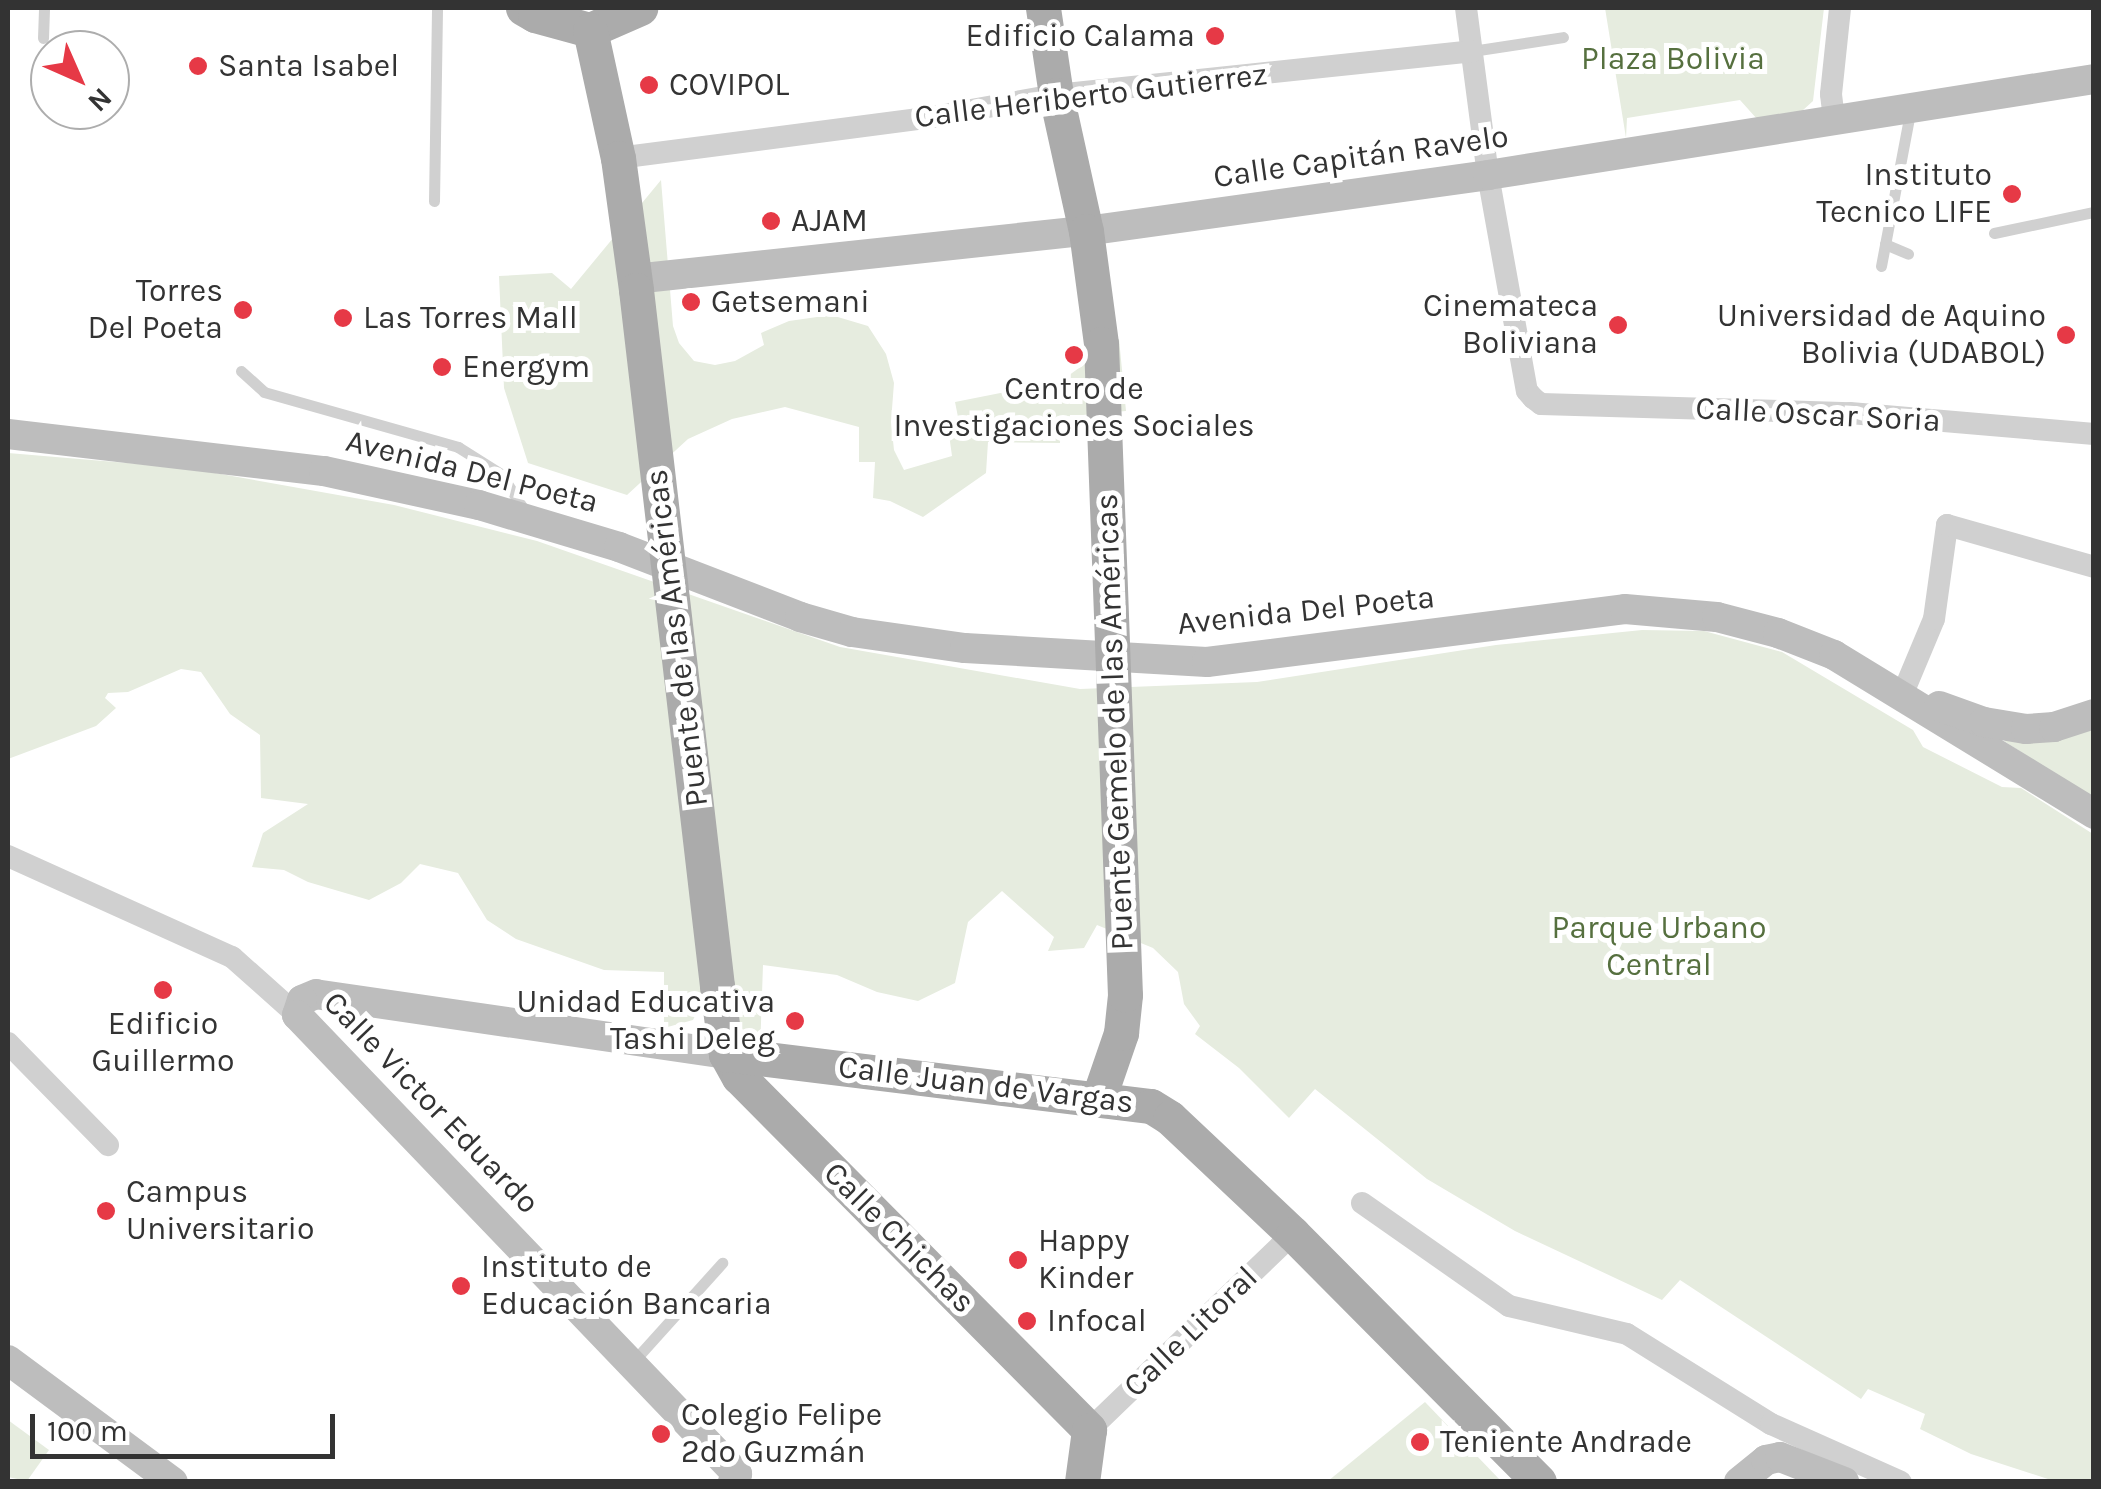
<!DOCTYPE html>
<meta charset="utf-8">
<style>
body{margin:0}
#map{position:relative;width:2101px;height:1489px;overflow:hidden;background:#fff;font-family:Karla,sans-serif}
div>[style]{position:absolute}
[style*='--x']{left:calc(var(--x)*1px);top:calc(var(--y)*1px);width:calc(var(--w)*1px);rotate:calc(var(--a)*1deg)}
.green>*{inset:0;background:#e6ecdf}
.lane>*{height:11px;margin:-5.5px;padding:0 5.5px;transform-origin:5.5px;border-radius:5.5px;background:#d0d0d0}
.street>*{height:22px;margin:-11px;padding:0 11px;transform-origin:11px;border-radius:11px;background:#d0d0d0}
.secondary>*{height:30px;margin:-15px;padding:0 15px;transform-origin:15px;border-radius:15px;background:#bdbdbd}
.primary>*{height:35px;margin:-17.5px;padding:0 17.5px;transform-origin:17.5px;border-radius:17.5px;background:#ababab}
.primary-bridge>*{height:35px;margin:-17.5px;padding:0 17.5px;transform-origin:17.5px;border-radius:17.5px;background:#ababab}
.dots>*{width:28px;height:28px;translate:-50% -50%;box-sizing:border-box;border:5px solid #fff;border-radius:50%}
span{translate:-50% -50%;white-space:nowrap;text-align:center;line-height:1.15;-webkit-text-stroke:10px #fff;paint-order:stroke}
.poi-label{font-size:32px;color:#333}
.right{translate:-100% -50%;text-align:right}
.left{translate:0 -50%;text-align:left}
.park-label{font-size:32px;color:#56703f}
.street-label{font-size:32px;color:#333}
.frame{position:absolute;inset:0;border:10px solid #333;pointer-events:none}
.north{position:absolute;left:30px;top:30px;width:100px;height:100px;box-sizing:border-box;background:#fff;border:2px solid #adadad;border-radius:50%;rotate:135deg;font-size:28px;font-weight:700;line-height:40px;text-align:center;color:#333}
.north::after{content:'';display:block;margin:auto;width:35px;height:45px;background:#e63946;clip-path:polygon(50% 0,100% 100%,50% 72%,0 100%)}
.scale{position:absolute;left:30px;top:1414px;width:305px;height:45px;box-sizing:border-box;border:5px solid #333;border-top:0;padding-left:12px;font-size:30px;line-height:35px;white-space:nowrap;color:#333;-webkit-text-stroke:8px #fff;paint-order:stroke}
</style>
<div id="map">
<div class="green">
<i style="clip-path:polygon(1605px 8px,1824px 8px,1813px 101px,1802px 111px,1757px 119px,1740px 100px,1627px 118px,1626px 138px)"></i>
<i style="clip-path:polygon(661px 180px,673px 326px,679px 343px,694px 361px,715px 365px,735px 361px,764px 345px,761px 333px,789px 321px,831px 315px,868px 326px,886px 354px,894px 383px,891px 422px,894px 450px,904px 470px,952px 456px,947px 420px,958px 417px,955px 402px,1061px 381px,1119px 339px,1126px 411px,1061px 417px,1060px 443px,988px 442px,986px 473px,923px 517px,890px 501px,873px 498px,875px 462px,859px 462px,859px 427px,785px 407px,732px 419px,688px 439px,627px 495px,528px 463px,504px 388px,499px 276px,552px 273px,571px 289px)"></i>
<i style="clip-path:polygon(8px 453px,187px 468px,394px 505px,537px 541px,840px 647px,1080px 689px,1257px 682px,1496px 645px,1642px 630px,1704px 631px,1782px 652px,1913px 730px,1923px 747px,2002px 787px,2021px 788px,2093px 834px,2093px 1481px,2054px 1481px,1971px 1454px,1920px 1429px,1925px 1414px,1868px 1389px,1861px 1399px,1680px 1280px,1662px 1300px,1515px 1231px,1427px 1179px,1315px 1089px,1289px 1118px,1239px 1068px,1195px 1034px,1200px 1026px,1184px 1004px,1178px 972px,1153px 948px,1097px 925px,1084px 948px,1048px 951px,1054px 937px,1002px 891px,968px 922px,955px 983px,918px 1001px,877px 992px,837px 975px,763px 965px,760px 1052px,737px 1022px,702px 1002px,693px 1020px,664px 1028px,664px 972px,604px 970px,516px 939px,487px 920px,458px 873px,420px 864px,401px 883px,369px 900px,308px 882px,284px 870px,252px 867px,263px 833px,308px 804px,261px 798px,260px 735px,230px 714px,201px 672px,181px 669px,128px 692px,108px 693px,105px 698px,116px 708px,96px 726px,8px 759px)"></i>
<i style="clip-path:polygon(2093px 728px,2093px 799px,2004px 741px,2005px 740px)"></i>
<i style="clip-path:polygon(1425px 1402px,1501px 1481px,1328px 1481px)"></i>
<i style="clip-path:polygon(8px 1420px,49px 1450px,27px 1481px,8px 1477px)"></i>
</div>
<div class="lane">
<i style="--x:43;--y:38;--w:30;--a:-88"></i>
<i style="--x:1472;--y:51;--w:92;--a:-8.7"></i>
<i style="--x:434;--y:201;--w:193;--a:-89.1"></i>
<i style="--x:1994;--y:233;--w:102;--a:-11.9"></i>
<i style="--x:1885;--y:244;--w:25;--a:23"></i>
<i style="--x:1881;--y:266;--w:156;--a:-79.3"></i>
<i style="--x:241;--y:371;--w:31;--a:42"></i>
<i style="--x:264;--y:392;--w:202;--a:15.8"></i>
<i style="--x:458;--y:447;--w:51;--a:32.1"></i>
<i style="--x:501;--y:474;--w:46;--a:57.3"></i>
<i style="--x:632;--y:1363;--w:135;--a:-48"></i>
</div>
<div class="street">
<i style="--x:1466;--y:8;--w:168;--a:82.5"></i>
<i style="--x:1488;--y:175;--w:219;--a:79.8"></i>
<i style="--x:1527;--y:391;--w:9;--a:49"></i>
<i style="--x:1533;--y:398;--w:10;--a:37"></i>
<i style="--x:1541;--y:404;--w:309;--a:1.7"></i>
<i style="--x:1850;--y:413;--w:245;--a:4.9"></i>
<i style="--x:1834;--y:119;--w:25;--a:-97"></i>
<i style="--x:1831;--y:94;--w:86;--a:-84"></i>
<i style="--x:618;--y:158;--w:317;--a:-7.4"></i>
<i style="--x:932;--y:117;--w:126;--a:-10.1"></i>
<i style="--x:1056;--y:95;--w:418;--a:-6"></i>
<i style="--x:1903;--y:693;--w:80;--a:-67.3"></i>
<i style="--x:1934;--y:619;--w:95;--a:-82.1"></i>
<i style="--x:1947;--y:525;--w:153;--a:15.9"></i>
<i style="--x:8;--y:856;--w:246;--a:24.3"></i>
<i style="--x:232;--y:957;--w:87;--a:41.7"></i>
<i style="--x:8;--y:1043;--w:143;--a:45.6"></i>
<i style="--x:1362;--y:1203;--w:179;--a:35"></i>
<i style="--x:1509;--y:1306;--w:121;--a:13.3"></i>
<i style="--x:1627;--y:1334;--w:170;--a:32"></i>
<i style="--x:1771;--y:1424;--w:142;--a:24"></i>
<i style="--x:1089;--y:1430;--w:283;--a:-43.9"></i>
</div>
<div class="secondary">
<i style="--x:634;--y:279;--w:455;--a:-6.1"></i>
<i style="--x:1086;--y:231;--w:406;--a:-7.9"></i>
<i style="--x:1488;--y:175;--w:614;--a:-9"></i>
<i style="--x:8;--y:434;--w:318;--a:6.7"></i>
<i style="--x:324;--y:471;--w:159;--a:12.4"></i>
<i style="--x:479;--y:505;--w:146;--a:16.7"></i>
<i style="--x:619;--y:547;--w:194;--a:21.1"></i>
<i style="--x:800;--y:617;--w:54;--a:16.1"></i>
<i style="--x:852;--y:632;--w:114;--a:8.1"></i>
<i style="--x:965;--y:648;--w:242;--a:3.3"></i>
<i style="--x:1207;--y:662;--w:421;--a:-7.2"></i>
<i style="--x:1625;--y:609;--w:92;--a:5"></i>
<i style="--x:1717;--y:617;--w:63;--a:14.7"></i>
<i style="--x:1778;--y:633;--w:60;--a:21.4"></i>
<i style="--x:1834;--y:655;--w:305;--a:31.4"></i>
<i style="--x:1939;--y:706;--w:48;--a:19.6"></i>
<i style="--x:1984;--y:722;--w:43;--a:9.5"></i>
<i style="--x:2026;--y:729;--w:28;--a:-4"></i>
<i style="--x:2054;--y:727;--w:42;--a:-18"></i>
<i style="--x:726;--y:1054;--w:414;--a:-171.7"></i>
<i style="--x:316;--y:994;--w:15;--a:157"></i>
<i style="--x:302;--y:1000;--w:16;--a:108"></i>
<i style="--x:297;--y:1015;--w:636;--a:46.21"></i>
<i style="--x:737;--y:1474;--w:9;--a:117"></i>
<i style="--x:8;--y:1360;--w:205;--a:36.5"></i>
<i style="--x:1739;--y:1482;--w:35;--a:-39"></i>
<i style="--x:1766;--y:1460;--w:14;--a:-12"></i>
<i style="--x:1780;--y:1457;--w:69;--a:21.3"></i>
</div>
<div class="primary">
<i style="--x:523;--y:8;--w:14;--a:30"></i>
<i style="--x:535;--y:15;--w:57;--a:15.3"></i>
<i style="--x:590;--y:30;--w:55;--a:-23.7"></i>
<i style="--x:1043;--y:8;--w:88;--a:81.5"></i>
<i style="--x:1056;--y:95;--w:139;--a:77.6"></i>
<i style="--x:1086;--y:231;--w:114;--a:82.4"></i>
<i style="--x:590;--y:30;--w:131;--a:77.7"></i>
<i style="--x:618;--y:158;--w:133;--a:82.2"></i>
<i style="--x:717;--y:986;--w:69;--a:82.5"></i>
<i style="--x:726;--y:1054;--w:26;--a:61"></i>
<i style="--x:739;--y:1077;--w:497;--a:45.2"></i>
<i style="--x:1089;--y:1430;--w:52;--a:97.7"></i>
<i style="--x:726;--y:1054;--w:428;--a:7"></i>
<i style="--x:1151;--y:1106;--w:22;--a:32"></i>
<i style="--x:1170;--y:1118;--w:169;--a:43.3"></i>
<i style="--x:1293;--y:1234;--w:349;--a:45.2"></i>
<i style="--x:1099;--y:1097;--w:68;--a:-71"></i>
<i style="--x:1121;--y:1033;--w:38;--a:-84"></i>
</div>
<div class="primary-bridge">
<i style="--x:636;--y:290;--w:701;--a:83.36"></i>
<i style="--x:1101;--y:344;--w:651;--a:87.89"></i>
</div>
<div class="dots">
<i style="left:1215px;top:36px;background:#e63946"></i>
<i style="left:198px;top:66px;background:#e63946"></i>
<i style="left:649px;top:85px;background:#e63946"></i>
<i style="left:2012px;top:194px;background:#e63946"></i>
<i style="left:771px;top:221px;background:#e63946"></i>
<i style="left:691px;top:302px;background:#e63946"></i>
<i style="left:243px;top:310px;background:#e63946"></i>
<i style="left:343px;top:318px;background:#e63946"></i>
<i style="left:1618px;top:325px;background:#e63946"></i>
<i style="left:2066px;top:335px;background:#e63946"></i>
<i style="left:1074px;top:355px;background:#e63946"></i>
<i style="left:442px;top:367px;background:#e63946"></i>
<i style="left:163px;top:990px;background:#e63946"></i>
<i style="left:795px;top:1021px;background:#e63946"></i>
<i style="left:106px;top:1211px;background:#e63946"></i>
<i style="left:1018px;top:1260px;background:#e63946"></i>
<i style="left:461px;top:1286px;background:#e63946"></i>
<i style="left:1027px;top:1321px;background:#e63946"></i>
<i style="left:661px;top:1434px;background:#e63946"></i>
<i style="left:1420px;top:1442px;background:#e63946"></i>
</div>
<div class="poi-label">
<span class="right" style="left:1195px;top:36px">Edificio Calama</span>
<span class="left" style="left:218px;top:66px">Santa Isabel</span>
<span class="left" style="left:669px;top:85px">COVIPOL</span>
<span class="right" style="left:1992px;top:194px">Instituto<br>Tecnico LIFE</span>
<span class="left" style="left:791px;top:221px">AJAM</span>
<span class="right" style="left:223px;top:310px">Torres<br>Del Poeta</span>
<span class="left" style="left:711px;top:302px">Getsemani</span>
<span class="right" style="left:1598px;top:325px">Cinemateca<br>Boliviana</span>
<span class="right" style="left:2046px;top:335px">Universidad de Aquino<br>Bolivia (UDABOL)</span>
<span class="left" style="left:363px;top:318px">Las Torres Mall</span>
<span class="left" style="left:462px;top:367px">Energym</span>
<span style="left:1074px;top:408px">Centro de<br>Investigaciones Sociales</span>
<span class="right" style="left:775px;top:1021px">Unidad Educativa<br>Tashi Deleg</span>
<span style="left:163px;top:1043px">Edificio<br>Guillermo</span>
<span class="left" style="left:126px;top:1211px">Campus<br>Universitario</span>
<span class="left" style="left:1038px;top:1260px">Happy<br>Kinder</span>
<span class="left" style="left:481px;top:1286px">Instituto de<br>Educación Bancaria</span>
<span class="left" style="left:1047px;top:1321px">Infocal</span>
<span class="left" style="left:681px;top:1434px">Colegio Felipe<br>2do Guzmán</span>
<span class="left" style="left:1440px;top:1442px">Teniente Andrade</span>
</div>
<div class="park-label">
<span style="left:1673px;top:59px">Plaza Bolivia</span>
<span style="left:1659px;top:947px">Parque Urbano<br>Central</span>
</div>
<div class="street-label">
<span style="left:1091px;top:96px;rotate:-7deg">Calle Heriberto Gutierrez</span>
<span style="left:1361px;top:157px;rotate:-8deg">Calle Capitán Ravelo</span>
<span style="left:1818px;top:415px;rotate:3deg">Calle Oscar Soria</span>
<span style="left:472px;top:472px;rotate:14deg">Avenida Del Poeta</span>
<span style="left:1306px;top:611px;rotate:-6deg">Avenida Del Poeta</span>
<span style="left:677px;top:638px;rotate:-97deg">Puente de las Américas</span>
<span style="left:1115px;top:722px;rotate:-92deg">Puente Gemelo de las Américas</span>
<span style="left:986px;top:1085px;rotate:7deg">Calle Juan de Vargas</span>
<span style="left:431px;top:1103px;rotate:46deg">Calle Victor Eduardo</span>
<span style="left:899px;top:1238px;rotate:45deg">Calle Chichas</span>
<span style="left:1191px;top:1332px;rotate:-44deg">Calle Litoral</span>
</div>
<div class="frame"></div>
<div class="north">N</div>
<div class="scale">100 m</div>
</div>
